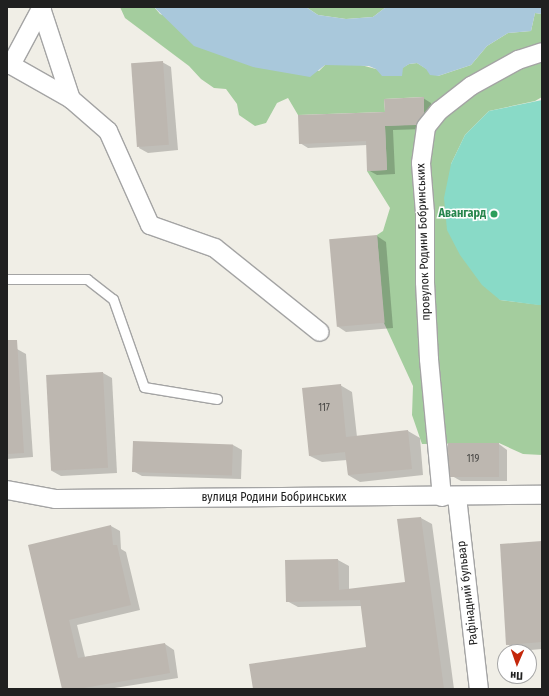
<!DOCTYPE html>
<meta charset="utf-8">
<style>
body{margin:0}
#map{position:relative;width:549px;height:696px;overflow:hidden;background:#f0eee6;font-family:"Fira Sans Condensed",sans-serif}
div>[style]{position:absolute}
[style*='--x']{left:calc(var(--x)*1px);top:calc(var(--y)*1px);width:calc(var(--w)*1px);rotate:calc(var(--a)*1deg)}
.forest>*{inset:0;background:#a4cd9e}
.pitch>*{inset:0;background:#89dac7}
.water>*{inset:0;background:#a9c8db}
.shadow>*{inset:0;background:#0003}
.building>*{inset:0;background:#bdb7b0;transform-origin:0 0}
.roads{filter:drop-shadow(1px 0 #a4a4a4) drop-shadow(-1px 0 #a4a4a4) drop-shadow(0 1px #a4a4a4) drop-shadow(0 -1px #a4a4a4)}
.service>*{height:9px;margin:-4.5px;padding:0 4.5px;transform-origin:4.5px;border-radius:4.5px;background:#fff}
.minor>*{height:18px;margin:-9px;padding:0 9px;transform-origin:9px;border-radius:9px;background:#fff}
.dots>*{width:11px;height:11px;translate:-50% -50%;box-sizing:border-box;border:2px solid #fff;border-radius:50%}
span{translate:-50% -50%;white-space:nowrap;text-align:center;line-height:1.15;-webkit-text-stroke:3px #fff;paint-order:stroke}
.number-label{font-size:10px;color:#474644}
.number-label span{-webkit-text-stroke-width:0}
.leisure-label{font-size:12px;color:#27864d;font-weight:700}
.right{translate:-100% -50%;text-align:right}
.street-label{font-size:12px;color:#202020}
.frame{position:absolute;inset:0;border:8px solid #202020;pointer-events:none}
.north{position:absolute;left:497px;top:644px;width:40px;height:40px;box-sizing:border-box;background:#fff;border:1px solid #a6a6a6;border-radius:50%;rotate:182deg;font-size:11px;font-weight:700;line-height:16px;text-align:center;color:#202020}
.north::after{content:'';display:block;margin:auto;width:14px;height:18px;background:#c4270b;clip-path:polygon(50% 0,100% 100%,50% 72%,0 100%)}
</style>
<div id="map">
<div class="forest">
<i style="clip-path:polygon(120px 7px,154px 7px,160px 14px,319px 71px,325px 65px,361px 65px,402px 76px,402px 68px,409px 64px,417px 63px,438px 76px,471px 65px,487px 46px,508px 33px,531px 31px,535px 13px,542px 14px,542px 97px,535px 101px,489px 111px,465px 135px,451px 164px,500px 300px,542px 305px,542px 455px,523px 454px,499px 443px,422px 444px,412px 415px,413px 386px,384px 323px,377px 235px,383px 231px,390px 208px,367px 171px,387px 170px,385px 126px,424px 124px,423px 97px,384px 99px,385px 112px,298px 115px,288px 98px,277px 103px,266px 123px,255px 126px,239px 115px,237px 104px,226px 89px,214px 88px,201px 79px,189px 66px,125px 18px)"></i>
<i style="clip-path:polygon(306px 7px,386px 7px,373px 17px,346px 19px,318px 15px)"></i>
</div>
<div class="pitch">
<i style="clip-path:polygon(542px 100px,542px 305px,538px 305px,500px 300px,482px 285px,460px 255px,447px 230px,444px 198px,451px 164px,465px 135px,489px 111px)"></i>
</div>
<div class="water">
<i style="clip-path:polygon(154px 7px,306px 7px,318px 15px,346px 19px,373px 17px,386px 7px,542px 7px,542px 14px,535px 13px,531px 31px,508px 33px,487px 46px,471px 65px,438px 76px,430px 75px,426px 69px,417px 63px,409px 64px,403px 68px,402px 76px,382px 76px,376px 69px,369px 66px,325px 65px,310px 77px,253px 67px,194px 46px)"></i>
</div>
<div class="shadow">
<i style="clip-path:polygon(162px 62px,171px 67px,178px 150px,148px 153px,139px 148px)"></i>
<i style="clip-path:polygon(423px 98px,431px 103px,432px 118px,424px 129px,393px 130px,395px 174px,377px 175px,368px 170px,367px 145px,308px 148px,300px 143px)"></i>
<i style="clip-path:polygon(377px 236px,386px 242px,393px 328px,346px 332px,337px 326px)"></i>
<i style="clip-path:polygon(17px 349px,26px 354px,33px 457px,7px 459px,7px 350px)"></i>
<i style="clip-path:polygon(103px 373px,112px 378px,117px 473px,61px 476px,52px 471px)"></i>
<i style="clip-path:polygon(340px 385px,352px 392px,357px 437px,408px 431px,420px 438px,423px 475px,360px 482px,348px 475px,347px 460px,322px 462px,310px 456px)"></i>
<i style="clip-path:polygon(499px 444px,507px 450px,507px 481px,461px 481px,452px 476px)"></i>
<i style="clip-path:polygon(233px 445px,242px 450px,241px 479px,142px 476px,133px 471px)"></i>
<i style="clip-path:polygon(421px 518px,432px 524px,454px 689px,254px 689px,367px 648px,362px 606px,298px 607px,287px 601px,286px 561px,338px 560px,349px 566px,349px 590px,406px 583px,398px 520px)"></i>
<i style="clip-path:polygon(111px 526px,120px 531px,121px 549px,126px 552px,140px 610px,77px 625px,85px 657px,165px 644px,174px 650px,178px 678px,108px 689px,63px 689px,29px 546px)"></i>
<i style="clip-path:polygon(542px 542px,542px 649px,519px 651px,507px 644px)"></i>
</div>
<div class="building">
<i style="left:163px;top:61px;width:84px;height:32px;rotate:86deg"></i>
<i style="clip-path:polygon(424px 97px,424px 113px,416px 125px,385px 126px,387px 170px,367px 171px,366px 141px,299px 144px,298px 115px,385px 112px,384px 99px)"></i>
<i style="left:377px;top:235px;width:88px;height:48px;rotate:85deg"></i>
<i style="clip-path:polygon(7px 340px,17px 340px,24px 453px,7px 454px)"></i>
<i style="left:103px;top:372px;width:96px;height:57px;rotate:87deg"></i>
<i style="clip-path:polygon(341px 384px,346px 437px,408px 430px,412px 469px,348px 475px,345px 452px,309px 456px,302px 388px)"></i>
<i style="left:133px;top:441px;width:100px;height:31px;rotate:2deg"></i>
<i style="left:448px;top:443px;width:51px;height:34px"></i>
<i style="clip-path:polygon(421px 517px,444px 689px,253px 689px,249px 664px,366px 647px,360px 600px,286px 602px,285px 560px,338px 559px,339px 590px,405px 582px,397px 519px)"></i>
<i style="clip-path:polygon(111px 525px,113px 545px,117px 545px,131px 605px,69px 620px,78px 658px,165px 643px,170px 673px,78px 689px,62px 689px,28px 545px)"></i>
<i style="clip-path:polygon(542px 541px,542px 642px,506px 645px,500px 544px)"></i>
</div>
<div class="roads">
<div class="service">
<i style="--x:7;--y:279;--w:80;--a:0"></i>
<i style="--x:87;--y:279;--w:33;--a:38"></i>
<i style="--x:113;--y:299;--w:93;--a:70.6"></i>
<i style="--x:144;--y:387;--w:74;--a:9.3"></i>
</div>
<div class="minor">
<i style="--x:41;--y:8;--w:96;--a:71.8"></i>
<i style="--x:71;--y:99;--w:49;--a:40.9"></i>
<i style="--x:108;--y:131;--w:103;--a:65.9"></i>
<i style="--x:150;--y:225;--w:69;--a:19.5"></i>
<i style="--x:215;--y:248;--w:134;--a:38.7"></i>
<i style="--x:7;--y:65;--w:4;--a:0"></i>
<i style="--x:11;--y:65;--w:69;--a:29.5"></i>
<i style="--x:11;--y:65;--w:66;--a:-61.9"></i>
<i style="--x:7;--y:490;--w:50;--a:10.4"></i>
<i style="--x:56;--y:499;--w:486;--a:-0.5"></i>
<i style="--x:442;--y:497;--w:139;--a:-95.4"></i>
<i style="--x:429;--y:359;--w:77;--a:-93"></i>
<i style="--x:425;--y:282;--w:69;--a:-90"></i>
<i style="--x:425;--y:213;--w:50;--a:-94.6"></i>
<i style="--x:421;--y:163;--w:36;--a:-82"></i>
<i style="--x:426;--y:127;--w:21;--a:-51"></i>
<i style="--x:439;--y:111;--w:41;--a:-38"></i>
<i style="--x:471;--y:86;--w:54;--a:-29"></i>
<i style="--x:518;--y:60;--w:25;--a:-18"></i>
<i style="--x:457;--y:497;--w:193;--a:83.5"></i>
</div>
</div>
<div class="dots">
<i style="left:494px;top:214px;background:#2e9e5b"></i>
</div>
<div class="number-label">
<span style="left:324px;top:409px">117</span>
<span style="left:473px;top:460px">119</span>
</div>
<div class="leisure-label">
<span class="right" style="left:486px;top:214px">Авангард</span>
</div>
<div class="street-label">
<span style="left:424px;top:242px;rotate:-92deg">провулок Родини Бобринських</span>
<span style="left:274px;top:498px">вулиця Родини Бобринських</span>
<span style="left:468px;top:593px;rotate:-97deg">Рафінадний бульвар</span>
</div>
<div class="frame"></div>
<div class="north">Пн</div>
</div>
